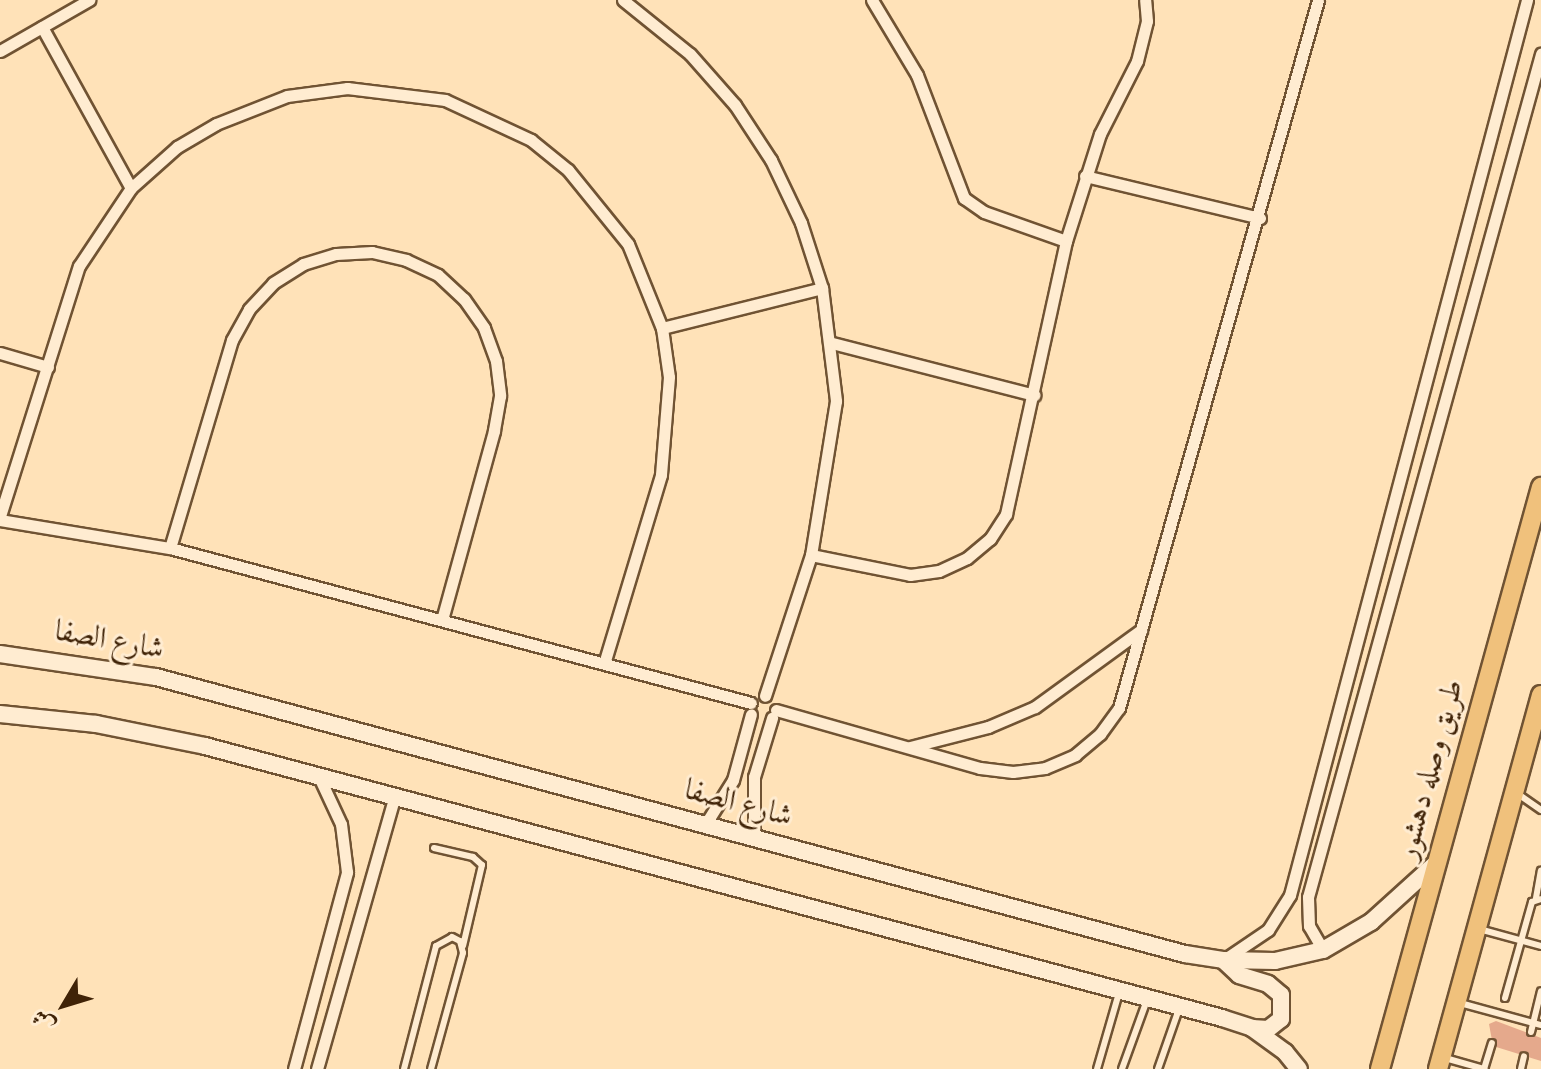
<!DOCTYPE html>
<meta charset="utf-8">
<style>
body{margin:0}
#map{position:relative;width:1541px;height:1069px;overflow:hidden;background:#ffe2b8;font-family:"Sorts Mill Goudy",Amiri,serif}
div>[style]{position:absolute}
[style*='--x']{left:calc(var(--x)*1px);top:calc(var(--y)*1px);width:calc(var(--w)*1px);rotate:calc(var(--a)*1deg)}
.building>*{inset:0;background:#e5a98c}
.roads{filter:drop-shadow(2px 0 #705333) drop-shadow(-2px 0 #705333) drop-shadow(0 2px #705333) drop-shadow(0 -2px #705333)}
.lane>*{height:6px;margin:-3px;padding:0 3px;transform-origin:3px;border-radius:3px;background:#ffecd1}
.street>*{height:11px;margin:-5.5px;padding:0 5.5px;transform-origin:5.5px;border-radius:5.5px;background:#ffecd1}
.secondary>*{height:16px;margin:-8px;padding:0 8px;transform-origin:8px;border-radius:8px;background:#ffecd1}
.primary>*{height:18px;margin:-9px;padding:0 9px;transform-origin:9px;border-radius:9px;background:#f0c17c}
span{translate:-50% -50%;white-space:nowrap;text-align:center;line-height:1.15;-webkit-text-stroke:6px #ffecd1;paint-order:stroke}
.street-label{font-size:30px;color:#402307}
.north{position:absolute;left:24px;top:965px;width:80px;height:80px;-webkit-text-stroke:6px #ffecd1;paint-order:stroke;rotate:232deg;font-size:22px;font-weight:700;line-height:32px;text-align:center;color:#402307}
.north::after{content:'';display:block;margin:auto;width:28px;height:36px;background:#402307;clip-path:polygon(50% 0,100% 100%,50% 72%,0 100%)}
</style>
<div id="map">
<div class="building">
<i style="clip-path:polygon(1496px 1021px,1541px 1038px,1541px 1061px,1493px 1046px,1489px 1024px)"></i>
</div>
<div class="roads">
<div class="lane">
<i style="--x:1518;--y:794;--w:28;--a:35"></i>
<i style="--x:434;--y:848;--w:40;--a:13"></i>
<i style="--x:473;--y:857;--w:12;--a:42"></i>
<i style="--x:482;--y:865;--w:83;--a:103.2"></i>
<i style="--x:1536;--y:898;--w:28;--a:-80"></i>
<i style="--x:1479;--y:929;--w:64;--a:15.3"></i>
<i style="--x:1505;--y:998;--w:100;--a:-74.3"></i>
<i style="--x:1532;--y:902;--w:9;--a:-18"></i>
<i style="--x:1460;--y:1003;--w:84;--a:15.2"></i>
<i style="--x:1531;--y:1032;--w:42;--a:-76.3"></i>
<i style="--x:1445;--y:1058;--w:41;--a:15.8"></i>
<i style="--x:404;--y:1069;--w:127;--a:-75.4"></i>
<i style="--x:436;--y:946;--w:18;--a:-29"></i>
<i style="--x:452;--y:937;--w:9;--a:27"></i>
<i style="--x:460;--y:941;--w:12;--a:76"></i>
<i style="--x:463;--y:953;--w:120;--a:105.4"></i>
<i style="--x:1097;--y:1069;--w:79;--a:-73.9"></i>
<i style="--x:1122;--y:1069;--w:73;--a:-70.1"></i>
<i style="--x:1158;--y:1069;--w:64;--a:-70.7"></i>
<i style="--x:1484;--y:1069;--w:27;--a:-73"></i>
<i style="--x:1521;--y:1069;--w:13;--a:-77"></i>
</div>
<div class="street">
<i style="--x:623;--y:0;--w:86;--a:38.9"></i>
<i style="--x:690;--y:54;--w:68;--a:48.6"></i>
<i style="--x:735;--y:105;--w:66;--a:56.8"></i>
<i style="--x:771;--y:160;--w:70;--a:64.5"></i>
<i style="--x:801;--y:223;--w:68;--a:72.1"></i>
<i style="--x:822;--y:288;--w:114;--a:82.9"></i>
<i style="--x:836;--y:401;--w:156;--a:99.2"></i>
<i style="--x:811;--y:555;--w:148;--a:108.1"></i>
<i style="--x:872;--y:0;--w:87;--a:59"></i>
<i style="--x:917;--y:75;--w:132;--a:69.1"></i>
<i style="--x:964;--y:198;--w:24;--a:35"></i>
<i style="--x:984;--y:212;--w:87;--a:19.5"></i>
<i style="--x:42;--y:27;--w:184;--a:61.1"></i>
<i style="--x:0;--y:51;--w:103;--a:-29.8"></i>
<i style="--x:1085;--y:176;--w:180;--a:13.5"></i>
<i style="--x:662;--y:328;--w:165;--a:-14"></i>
<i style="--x:832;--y:343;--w:209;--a:14.4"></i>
<i style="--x:0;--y:353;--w:50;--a:16.3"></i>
<i style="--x:0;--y:516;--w:262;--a:-72.5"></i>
<i style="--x:79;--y:266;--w:94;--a:-56.3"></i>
<i style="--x:131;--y:188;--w:62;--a:-41.7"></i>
<i style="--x:177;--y:147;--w:45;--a:-30.5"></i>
<i style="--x:216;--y:124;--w:76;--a:-21.5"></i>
<i style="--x:287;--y:96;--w:61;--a:-7.6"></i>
<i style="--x:347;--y:88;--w:99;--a:7"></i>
<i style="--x:445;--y:100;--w:95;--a:24.9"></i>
<i style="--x:531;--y:140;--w:48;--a:39"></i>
<i style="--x:568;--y:170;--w:95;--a:51"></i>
<i style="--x:628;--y:244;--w:91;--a:68"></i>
<i style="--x:662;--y:328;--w:49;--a:81.9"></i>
<i style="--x:669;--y:377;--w:98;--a:94.7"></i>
<i style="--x:661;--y:475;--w:197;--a:106.8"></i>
<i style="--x:0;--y:520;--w:172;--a:9.4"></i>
<i style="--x:170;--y:548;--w:601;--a:14.94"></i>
<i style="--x:170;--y:548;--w:217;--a:-73.4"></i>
<i style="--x:232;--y:340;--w:35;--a:-61"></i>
<i style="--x:249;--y:309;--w:35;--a:-47"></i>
<i style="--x:273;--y:283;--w:36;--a:-32"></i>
<i style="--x:303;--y:264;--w:34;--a:-17"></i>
<i style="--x:336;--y:254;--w:36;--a:-3"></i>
<i style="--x:372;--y:252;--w:35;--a:13"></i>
<i style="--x:406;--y:260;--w:35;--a:25"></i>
<i style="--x:438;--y:275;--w:35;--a:43"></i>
<i style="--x:464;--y:299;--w:35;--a:55"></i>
<i style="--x:484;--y:328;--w:35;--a:70"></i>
<i style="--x:496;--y:361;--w:35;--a:83"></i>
<i style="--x:500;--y:396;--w:36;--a:100"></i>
<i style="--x:494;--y:431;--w:196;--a:105.4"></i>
<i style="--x:811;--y:555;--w:101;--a:11.4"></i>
<i style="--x:910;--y:575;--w:29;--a:-8"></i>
<i style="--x:939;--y:571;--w:31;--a:-25"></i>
<i style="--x:967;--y:558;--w:30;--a:-40"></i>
<i style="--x:990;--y:539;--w:30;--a:-57"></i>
<i style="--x:1006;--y:514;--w:280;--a:-77.6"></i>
<i style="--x:1066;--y:241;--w:112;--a:-72.4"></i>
<i style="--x:1100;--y:134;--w:82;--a:-63.1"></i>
<i style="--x:1137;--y:61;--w:41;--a:-76"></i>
<i style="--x:1147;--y:21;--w:21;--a:-95"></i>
<i style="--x:776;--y:710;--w:212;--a:15.9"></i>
<i style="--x:980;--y:768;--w:33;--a:7"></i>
<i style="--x:1013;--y:772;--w:32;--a:-7"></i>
<i style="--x:1045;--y:768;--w:33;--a:-23"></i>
<i style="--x:1075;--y:755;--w:33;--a:-40"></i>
<i style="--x:1100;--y:734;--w:32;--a:-54"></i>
<i style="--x:1119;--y:708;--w:735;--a:-74.3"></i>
<i style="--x:910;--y:747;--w:81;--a:-14.4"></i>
<i style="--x:988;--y:727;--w:51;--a:-23.1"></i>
<i style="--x:1035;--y:707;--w:131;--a:-36"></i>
<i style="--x:705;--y:825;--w:53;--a:-58.1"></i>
<i style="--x:733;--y:780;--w:68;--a:-74.7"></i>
<i style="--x:754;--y:838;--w:61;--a:-90"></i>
<i style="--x:754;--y:777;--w:62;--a:-73"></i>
<i style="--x:1323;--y:950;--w:28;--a:-120"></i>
<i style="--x:1309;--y:926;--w:29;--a:-92"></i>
<i style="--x:1308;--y:897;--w:875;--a:-74.55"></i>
<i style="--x:1225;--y:959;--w:52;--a:-34"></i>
<i style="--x:1268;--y:930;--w:41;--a:-57.8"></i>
<i style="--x:1290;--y:895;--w:926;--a:-75.17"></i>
<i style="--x:294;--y:1069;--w:204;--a:-74.9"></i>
<i style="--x:347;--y:872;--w:48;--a:-97.1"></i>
<i style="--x:341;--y:824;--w:50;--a:-115"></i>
<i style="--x:317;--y:1069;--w:281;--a:-74.1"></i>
</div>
<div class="secondary">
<i style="--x:0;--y:654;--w:158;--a:8.4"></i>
<i style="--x:156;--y:677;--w:1066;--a:15.07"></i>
<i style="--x:1185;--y:954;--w:38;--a:9"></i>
<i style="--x:1223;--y:960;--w:52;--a:1.1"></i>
<i style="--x:1275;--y:961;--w:49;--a:-12.9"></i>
<i style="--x:1323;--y:950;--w:56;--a:-30.3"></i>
<i style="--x:1371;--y:922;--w:88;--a:-42.2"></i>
<i style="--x:0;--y:714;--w:97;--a:5.9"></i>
<i style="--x:96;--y:724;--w:111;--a:11.4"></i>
<i style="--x:205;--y:746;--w:1053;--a:14.97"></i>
<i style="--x:1222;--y:1018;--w:32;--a:18"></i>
<i style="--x:1252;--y:1028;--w:41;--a:36"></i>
<i style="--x:1285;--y:1052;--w:22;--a:51"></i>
<i style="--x:1223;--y:960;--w:22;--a:43"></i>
<i style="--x:1239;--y:975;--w:30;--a:17"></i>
<i style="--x:1268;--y:984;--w:17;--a:40"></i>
<i style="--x:1281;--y:995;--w:24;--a:90"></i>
<i style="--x:1281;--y:1019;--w:16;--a:142"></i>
<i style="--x:1268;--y:1029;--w:16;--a:-176"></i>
</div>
<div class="primary">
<i style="--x:1380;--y:1069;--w:604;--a:-74.54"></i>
<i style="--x:1438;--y:1069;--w:388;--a:-74.6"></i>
</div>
</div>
<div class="street-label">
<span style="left:109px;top:642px;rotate:10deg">شارع الصفا</span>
<span style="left:1432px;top:770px;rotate:-75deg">طريق وصله دهشور</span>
<span style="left:738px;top:805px;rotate:15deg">شارع الصفا</span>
</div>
<div class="north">ش</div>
</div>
